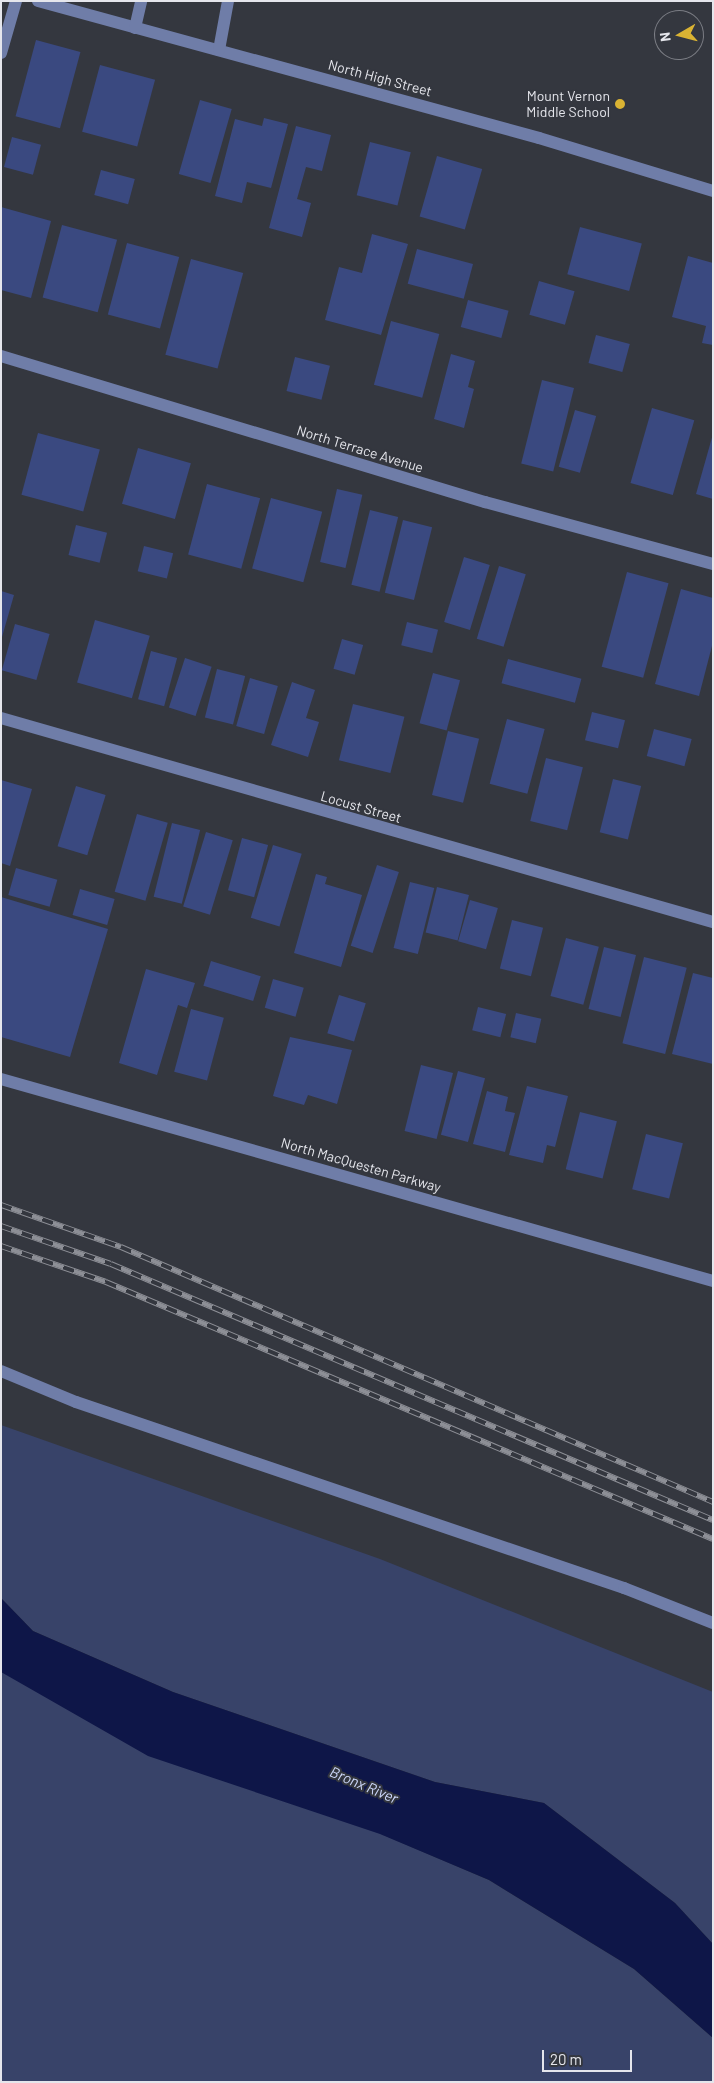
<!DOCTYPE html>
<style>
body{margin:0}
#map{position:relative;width:714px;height:2083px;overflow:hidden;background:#34373f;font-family:Barlow,sans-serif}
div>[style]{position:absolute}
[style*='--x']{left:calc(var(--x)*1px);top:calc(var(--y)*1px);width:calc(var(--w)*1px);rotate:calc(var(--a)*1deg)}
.green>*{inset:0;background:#384369}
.water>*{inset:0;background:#0e1648}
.building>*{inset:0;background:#3a4980;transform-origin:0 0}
.minor>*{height:12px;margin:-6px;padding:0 6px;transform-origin:6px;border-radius:6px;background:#6f7da8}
.rail>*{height:5.5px;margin-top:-2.75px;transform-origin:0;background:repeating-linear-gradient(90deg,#34373f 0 11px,#8d8f96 0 22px);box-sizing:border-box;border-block:1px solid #8d8f96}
.dots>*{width:14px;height:14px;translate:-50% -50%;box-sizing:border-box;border:2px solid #34373f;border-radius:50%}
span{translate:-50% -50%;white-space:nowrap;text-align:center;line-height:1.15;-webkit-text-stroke:4px #34373f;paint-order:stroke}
.street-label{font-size:14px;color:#e5e6ec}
.poi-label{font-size:14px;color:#e5e6ec}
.right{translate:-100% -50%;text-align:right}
.water-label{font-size:15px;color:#ced9fc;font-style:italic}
.frame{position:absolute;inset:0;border:2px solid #e5e6ec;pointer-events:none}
.north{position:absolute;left:654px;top:10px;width:50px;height:50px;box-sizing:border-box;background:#34373f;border:1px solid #7b7d84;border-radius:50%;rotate:262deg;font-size:14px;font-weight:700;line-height:20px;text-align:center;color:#e5e6ec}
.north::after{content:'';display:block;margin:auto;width:18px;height:22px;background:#dab333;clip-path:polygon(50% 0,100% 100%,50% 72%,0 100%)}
.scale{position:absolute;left:542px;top:2050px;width:90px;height:22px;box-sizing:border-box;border:2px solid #e5e6ec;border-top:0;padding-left:6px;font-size:15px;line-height:18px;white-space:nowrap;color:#e5e6ec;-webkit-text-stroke:4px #34373f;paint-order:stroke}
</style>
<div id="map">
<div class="green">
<i style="clip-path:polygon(1px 1425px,380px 1559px,713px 1692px,713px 1944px,675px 1903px,544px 1803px,435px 1782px,173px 1692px,33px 1631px,1px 1598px)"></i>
<i style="clip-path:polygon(1px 1672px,489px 1880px,634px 1969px,713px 2038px,713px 2082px,1px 2082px)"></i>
</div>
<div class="water">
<i style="clip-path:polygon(1px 1598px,33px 1631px,173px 1692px,435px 1782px,544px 1803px,675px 1903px,713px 1944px,713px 2038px,634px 1969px,489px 1880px,380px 1834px,148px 1756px,1px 1672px)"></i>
</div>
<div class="building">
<i style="left:36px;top:40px;width:46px;height:79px;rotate:15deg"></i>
<i style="left:100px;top:65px;width:57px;height:69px;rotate:15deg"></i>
<i style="left:200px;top:100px;width:33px;height:77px;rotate:16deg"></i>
<i style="clip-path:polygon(264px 118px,288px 124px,271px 188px,247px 182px,242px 203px,215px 196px,235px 119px,262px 126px)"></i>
<i style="clip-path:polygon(296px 126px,331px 135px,322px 171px,306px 167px,297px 199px,311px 203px,302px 237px,269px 228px)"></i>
<i style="left:12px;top:137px;width:30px;height:31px;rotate:15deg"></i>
<i style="left:370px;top:142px;width:42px;height:55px;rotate:14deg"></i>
<i style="left:437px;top:156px;width:47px;height:63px;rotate:16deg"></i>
<i style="left:101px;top:170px;width:35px;height:26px;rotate:15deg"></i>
<i style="clip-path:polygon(1px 207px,51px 221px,31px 298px,1px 290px)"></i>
<i style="left:62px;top:225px;width:57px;height:75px;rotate:15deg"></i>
<i style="left:580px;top:227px;width:64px;height:49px;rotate:15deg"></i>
<i style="clip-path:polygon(372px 234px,408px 244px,381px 335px,325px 320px,339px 267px,362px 273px)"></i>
<i style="left:127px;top:243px;width:54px;height:74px;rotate:15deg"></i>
<i style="left:417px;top:249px;width:58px;height:36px;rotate:15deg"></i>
<i style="clip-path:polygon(688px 256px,713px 263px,713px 345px,702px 343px,706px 326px,672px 317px)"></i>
<i style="left:191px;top:259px;width:54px;height:99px;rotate:15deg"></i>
<i style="left:539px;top:281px;width:37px;height:35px;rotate:16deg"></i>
<i style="left:468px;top:300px;width:42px;height:28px;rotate:15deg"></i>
<i style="left:391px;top:321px;width:50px;height:66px;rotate:15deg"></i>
<i style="left:596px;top:335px;width:35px;height:29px;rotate:15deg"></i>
<i style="clip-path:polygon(451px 354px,475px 361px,468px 387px,474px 389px,464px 428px,434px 419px)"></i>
<i style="left:295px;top:357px;width:36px;height:35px;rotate:14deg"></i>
<i style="left:542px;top:380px;width:33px;height:86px;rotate:14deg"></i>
<i style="left:652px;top:408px;width:44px;height:78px;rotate:16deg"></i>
<i style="left:575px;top:410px;width:22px;height:59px;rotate:16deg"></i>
<i style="left:38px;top:433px;width:64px;height:64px;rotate:15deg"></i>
<i style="clip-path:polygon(713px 434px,713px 499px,696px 494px)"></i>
<i style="left:138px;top:448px;width:55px;height:58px;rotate:16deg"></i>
<i style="left:207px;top:484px;width:55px;height:73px;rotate:15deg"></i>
<i style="left:337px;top:489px;width:26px;height:75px;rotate:13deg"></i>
<i style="left:271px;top:498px;width:53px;height:73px;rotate:15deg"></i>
<i style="left:370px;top:510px;width:29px;height:77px;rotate:14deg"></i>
<i style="left:403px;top:520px;width:30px;height:75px;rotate:14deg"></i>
<i style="left:76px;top:525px;width:32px;height:31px;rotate:14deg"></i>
<i style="left:144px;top:546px;width:30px;height:26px;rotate:14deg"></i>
<i style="left:464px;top:557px;width:27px;height:68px;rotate:17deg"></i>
<i style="left:499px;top:566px;width:28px;height:76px;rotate:17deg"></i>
<i style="left:627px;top:572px;width:43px;height:98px;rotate:15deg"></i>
<i style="clip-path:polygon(681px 589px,713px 598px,713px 642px,699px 696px,655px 684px)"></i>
<i style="clip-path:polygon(1px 591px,14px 595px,2px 637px,1px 636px)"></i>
<i style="left:95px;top:620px;width:57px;height:65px;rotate:16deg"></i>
<i style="left:407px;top:622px;width:32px;height:24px;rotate:14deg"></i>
<i style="left:15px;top:624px;width:36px;height:48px;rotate:16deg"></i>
<i style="left:342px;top:639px;width:22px;height:31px;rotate:16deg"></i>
<i style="left:151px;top:651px;width:27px;height:50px;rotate:15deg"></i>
<i style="left:185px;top:658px;width:28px;height:52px;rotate:18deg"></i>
<i style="left:508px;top:659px;width:76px;height:25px;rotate:15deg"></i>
<i style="left:217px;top:669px;width:29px;height:50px;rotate:14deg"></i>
<i style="left:433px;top:673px;width:28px;height:52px;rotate:15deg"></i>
<i style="left:250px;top:678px;width:29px;height:50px;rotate:16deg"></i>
<i style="clip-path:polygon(292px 682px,315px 690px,306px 718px,319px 722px,308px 757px,271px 745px)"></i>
<i style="left:353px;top:704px;width:53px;height:58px;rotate:14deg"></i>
<i style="left:592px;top:712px;width:34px;height:29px;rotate:14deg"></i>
<i style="left:507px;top:719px;width:39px;height:67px;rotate:15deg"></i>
<i style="left:654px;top:729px;width:39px;height:28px;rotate:15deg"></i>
<i style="left:448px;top:731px;width:32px;height:66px;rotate:14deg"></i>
<i style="left:546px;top:758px;width:38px;height:65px;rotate:14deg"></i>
<i style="left:613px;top:779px;width:29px;height:55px;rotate:14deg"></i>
<i style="clip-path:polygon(1px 780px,32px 789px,10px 866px,1px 863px)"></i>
<i style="left:76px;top:786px;width:31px;height:63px;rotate:17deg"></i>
<i style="left:137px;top:814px;width:32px;height:81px;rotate:16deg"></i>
<i style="left:172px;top:823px;width:29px;height:76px;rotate:14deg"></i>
<i style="left:206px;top:832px;width:28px;height:78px;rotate:17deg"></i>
<i style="left:242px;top:838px;width:27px;height:54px;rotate:15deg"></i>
<i style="left:273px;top:845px;width:30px;height:76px;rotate:17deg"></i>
<i style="left:377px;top:865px;width:23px;height:85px;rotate:18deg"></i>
<i style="left:16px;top:868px;width:43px;height:28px;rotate:16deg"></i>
<i style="clip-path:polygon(316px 874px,327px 877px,325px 884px,362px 895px,341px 967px,294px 953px)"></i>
<i style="left:410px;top:882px;width:25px;height:68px;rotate:14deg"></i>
<i style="left:437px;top:887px;width:33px;height:47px;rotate:14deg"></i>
<i style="left:80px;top:889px;width:36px;height:27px;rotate:16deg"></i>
<i style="clip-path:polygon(1px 897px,108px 929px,70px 1057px,1px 1037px)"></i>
<i style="left:470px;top:900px;width:29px;height:43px;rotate:16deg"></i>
<i style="left:512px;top:920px;width:32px;height:50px;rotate:14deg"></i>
<i style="left:566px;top:938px;width:34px;height:60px;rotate:15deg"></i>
<i style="left:604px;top:947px;width:33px;height:64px;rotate:14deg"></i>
<i style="left:644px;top:957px;width:44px;height:89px;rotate:14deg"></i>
<i style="left:211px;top:961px;width:52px;height:26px;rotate:17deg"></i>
<i style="clip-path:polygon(146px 969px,195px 983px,187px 1008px,178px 1005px,157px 1075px,119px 1063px)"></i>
<i style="clip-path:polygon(693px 973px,713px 978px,713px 1064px,672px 1054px)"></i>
<i style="left:273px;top:979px;width:32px;height:30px;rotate:16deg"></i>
<i style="left:339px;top:995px;width:28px;height:40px;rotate:17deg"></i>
<i style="left:478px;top:1007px;width:29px;height:24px;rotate:14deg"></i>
<i style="left:191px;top:1009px;width:34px;height:65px;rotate:15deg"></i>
<i style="left:516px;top:1013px;width:26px;height:25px;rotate:13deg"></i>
<i style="clip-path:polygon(290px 1037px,352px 1050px,337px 1104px,308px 1095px,304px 1105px,273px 1096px)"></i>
<i style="left:421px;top:1065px;width:33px;height:68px;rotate:14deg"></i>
<i style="left:458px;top:1071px;width:28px;height:66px;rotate:15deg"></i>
<i style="clip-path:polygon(527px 1086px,568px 1096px,555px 1147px,547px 1145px,543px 1163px,509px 1155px)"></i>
<i style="clip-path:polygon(487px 1091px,508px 1097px,505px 1111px,515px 1113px,505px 1152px,473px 1144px)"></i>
<i style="left:580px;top:1112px;width:38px;height:59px;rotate:14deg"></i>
<i style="left:646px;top:1134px;width:38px;height:57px;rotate:14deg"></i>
</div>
<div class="minor">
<i style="--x:38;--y:1;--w:519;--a:15.29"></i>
<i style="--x:539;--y:138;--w:182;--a:16.9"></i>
<i style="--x:135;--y:28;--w:28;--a:-77"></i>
<i style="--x:219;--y:50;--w:50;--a:-79.6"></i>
<i style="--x:1;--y:53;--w:54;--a:-73.9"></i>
<i style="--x:1;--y:356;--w:506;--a:16.79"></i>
<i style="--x:485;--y:502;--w:236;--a:15.2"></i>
<i style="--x:1;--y:718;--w:741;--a:15.99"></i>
<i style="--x:1;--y:1079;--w:740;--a:15.84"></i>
<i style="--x:1;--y:1371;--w:81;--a:22.5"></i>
<i style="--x:76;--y:1402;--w:579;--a:18.75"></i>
<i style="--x:624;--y:1588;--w:96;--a:21.5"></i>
</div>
<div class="rail">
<i style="--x:1;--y:1205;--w:127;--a:19.3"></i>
<i style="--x:121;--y:1247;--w:645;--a:23.3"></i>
<i style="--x:1;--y:1226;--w:116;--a:19.1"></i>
<i style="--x:111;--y:1264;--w:654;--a:23.04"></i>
<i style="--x:1;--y:1246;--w:111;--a:18.9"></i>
<i style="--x:106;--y:1282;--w:659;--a:22.95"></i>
</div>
<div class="dots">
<i style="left:620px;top:104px;background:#dab333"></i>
</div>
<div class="street-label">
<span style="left:380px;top:78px;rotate:15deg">North High Street</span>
<span style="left:360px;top:449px;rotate:17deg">North Terrace Avenue</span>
<span style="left:361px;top:807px;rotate:16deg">Locust Street</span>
<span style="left:361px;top:1165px;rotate:16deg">North MacQuesten Parkway</span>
</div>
<div class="poi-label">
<span class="right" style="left:610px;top:104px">Mount Vernon<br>Middle School</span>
</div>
<div class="water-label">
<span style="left:364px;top:1785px;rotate:23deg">Bronx River</span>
</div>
<div class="frame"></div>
<div class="north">N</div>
<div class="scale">20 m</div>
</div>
